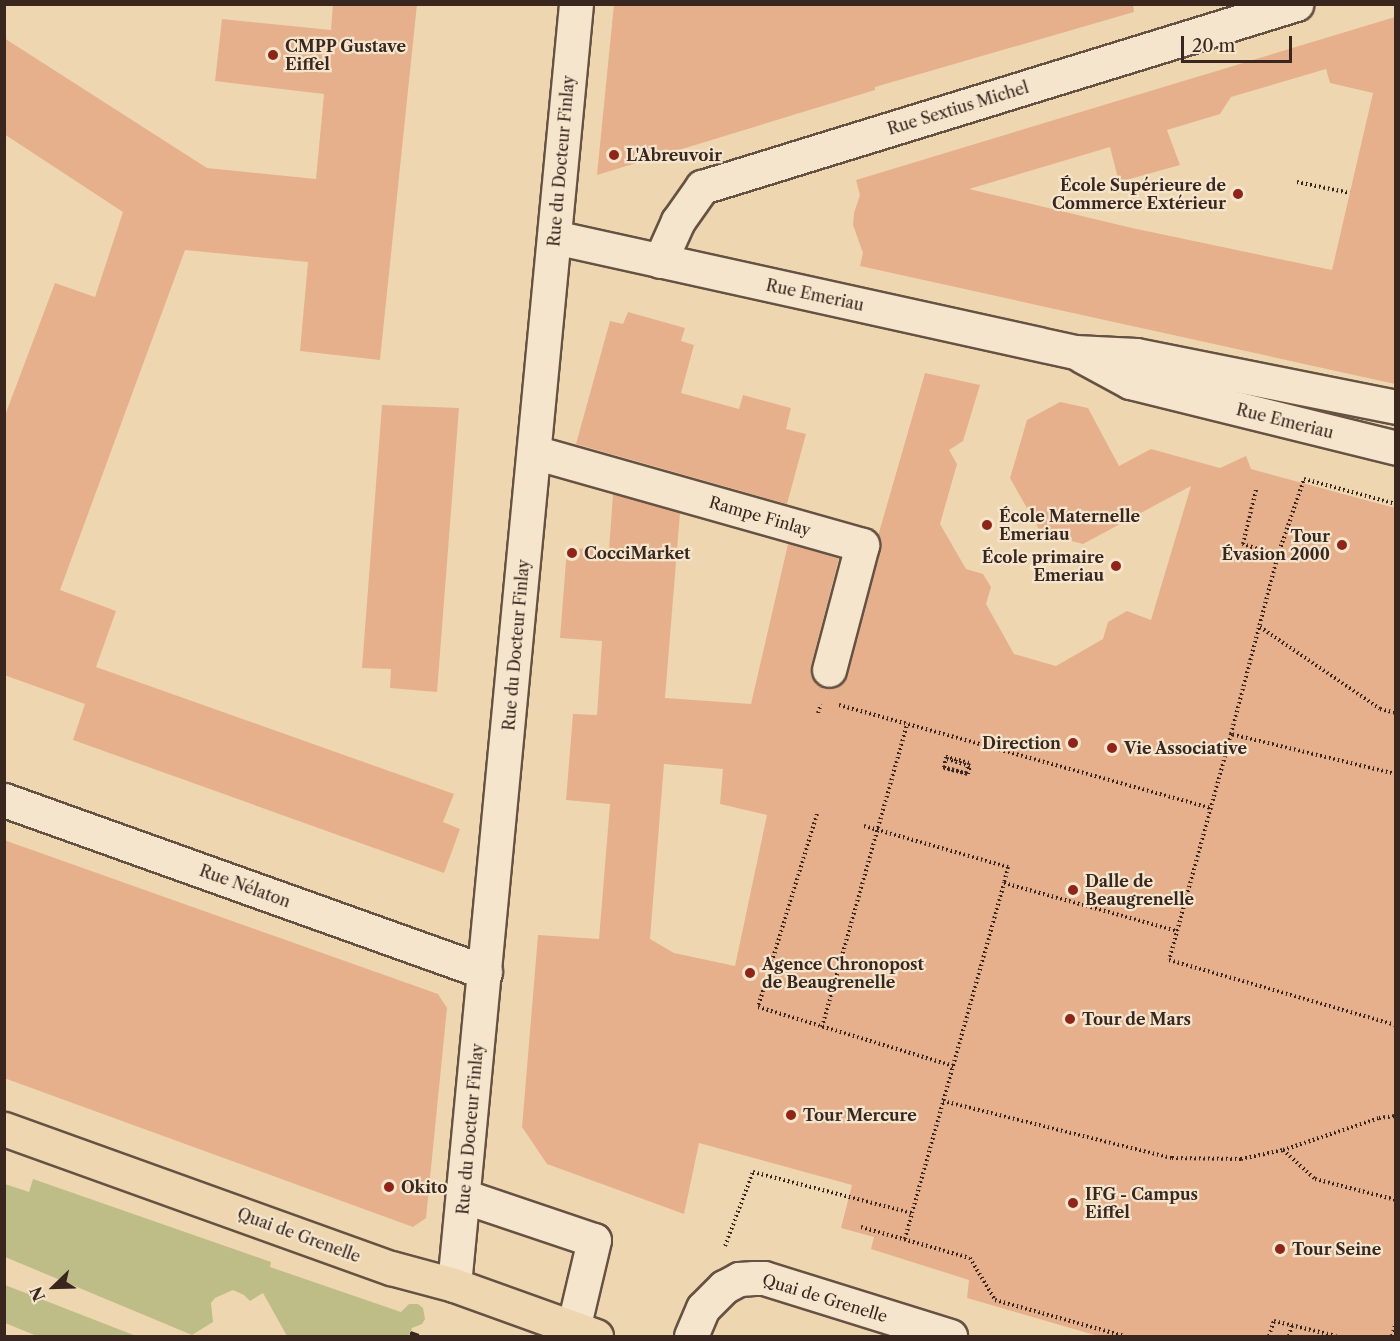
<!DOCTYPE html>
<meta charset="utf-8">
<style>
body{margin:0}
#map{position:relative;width:1400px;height:1341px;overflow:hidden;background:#eed7b0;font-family:"Libre Caslon Text",serif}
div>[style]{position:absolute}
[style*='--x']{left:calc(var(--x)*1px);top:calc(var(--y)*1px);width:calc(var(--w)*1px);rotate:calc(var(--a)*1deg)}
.green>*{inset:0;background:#bfbd87}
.building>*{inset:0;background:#e7b08d}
.path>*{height:4px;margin-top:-2px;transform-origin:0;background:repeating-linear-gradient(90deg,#38261f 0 1.5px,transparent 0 4.5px)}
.roads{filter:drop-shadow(2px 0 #665243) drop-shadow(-2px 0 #665243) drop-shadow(0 2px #665243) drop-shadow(0 -2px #665243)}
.minor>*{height:33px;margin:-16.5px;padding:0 16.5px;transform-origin:16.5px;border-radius:16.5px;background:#f4e5cc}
.major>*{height:33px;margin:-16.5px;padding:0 16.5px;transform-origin:16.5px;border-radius:16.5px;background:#eed7b0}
.rail>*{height:4.5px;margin-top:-2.25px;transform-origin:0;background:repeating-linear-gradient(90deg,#38261f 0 10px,transparent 0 20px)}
.dots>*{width:16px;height:16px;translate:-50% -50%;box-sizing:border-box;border:3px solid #f4e5cc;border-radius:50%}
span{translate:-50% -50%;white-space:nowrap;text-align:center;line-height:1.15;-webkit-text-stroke:4.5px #f4e5cc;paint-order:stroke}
.poi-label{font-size:16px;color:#38261f;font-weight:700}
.left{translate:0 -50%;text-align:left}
.right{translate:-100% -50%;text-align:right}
.street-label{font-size:16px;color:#38261f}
.frame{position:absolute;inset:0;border:6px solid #38261f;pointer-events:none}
.north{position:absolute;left:24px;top:1257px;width:60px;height:60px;-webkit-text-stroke:4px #f4e5cc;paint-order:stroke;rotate:247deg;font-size:16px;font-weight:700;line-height:24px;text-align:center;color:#38261f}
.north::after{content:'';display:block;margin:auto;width:21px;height:27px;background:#38261f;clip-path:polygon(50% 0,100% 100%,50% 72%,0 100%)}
.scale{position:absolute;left:1181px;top:36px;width:111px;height:27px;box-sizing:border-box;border:3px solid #38261f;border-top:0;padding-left:8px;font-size:18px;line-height:21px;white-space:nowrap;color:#38261f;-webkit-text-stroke:4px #f4e5cc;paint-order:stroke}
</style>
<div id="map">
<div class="green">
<i style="clip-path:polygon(33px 1179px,271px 1262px,270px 1267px,401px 1312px,409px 1304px,418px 1304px,423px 1308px,425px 1319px,422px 1324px,412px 1328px,409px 1336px,287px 1336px,263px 1293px,250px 1301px,244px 1295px,233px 1290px,215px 1298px,211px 1303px,213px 1322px,192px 1335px,5px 1257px,5px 1184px,29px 1192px)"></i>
<i style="clip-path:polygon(4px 1285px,5px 1285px,136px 1336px,37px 1336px,5px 1323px)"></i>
</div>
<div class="building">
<i style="clip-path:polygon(333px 4px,417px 4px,380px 360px,300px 351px,308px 262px,185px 250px,60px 590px,116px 611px,96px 667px,454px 794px,443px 822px,460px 829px,444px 873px,73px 740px,85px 704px,4px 675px,4px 418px,55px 283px,95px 297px,123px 212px,4px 134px,4px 38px,207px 168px,316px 179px,324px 94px,215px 81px,222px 19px,331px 30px)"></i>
<i style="clip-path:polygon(614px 4px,1133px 4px,1134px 12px,875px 87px,875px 90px,597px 175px)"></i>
<i style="clip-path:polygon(evenodd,1395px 17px,1395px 384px,860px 266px,863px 253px,853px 225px,854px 213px,860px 195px,856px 180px,1395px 17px,1326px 69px,1330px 83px,1373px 93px,1332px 270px,1132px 228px,969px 189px,1110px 147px,1119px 182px,1180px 165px,1167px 130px,1220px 114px,1231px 97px,1326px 69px)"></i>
<i style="clip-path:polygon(628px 312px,685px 328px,681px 341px,694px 345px,681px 393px,739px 409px,743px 395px,791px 408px,786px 429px,806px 434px,787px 504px,576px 444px,610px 321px,623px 324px)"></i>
<i style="clip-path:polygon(evenodd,925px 373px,980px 385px,963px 441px,949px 450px,957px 464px,940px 524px,966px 569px,983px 574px,991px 587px,986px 604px,1014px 654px,1056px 666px,1103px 639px,1108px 622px,1127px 611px,1151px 620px,1191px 486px,1083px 544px,1041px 533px,1010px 478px,1027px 420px,1060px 402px,1088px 408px,1119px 466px,1151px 449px,1220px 468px,1246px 456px,1251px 469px,1395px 508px,1395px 1336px,1098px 1336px,967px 1298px,969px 1280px,871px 1249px,874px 1237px,841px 1228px,852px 1185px,699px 1143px,684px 1214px,547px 1164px,522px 1127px,538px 935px,599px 939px,610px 804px,566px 800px,573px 714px,597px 715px,602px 641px,560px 638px,567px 548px,609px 550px,613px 494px,680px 513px,665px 698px,751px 704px,788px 544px,839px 558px,811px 666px,811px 675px,816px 684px,825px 688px,834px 688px,843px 683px,847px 675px,880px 550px,878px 536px,925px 373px,664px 764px,723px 769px,720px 804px,767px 815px,735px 966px,674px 953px,650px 939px,664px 764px)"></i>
<i style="clip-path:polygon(382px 405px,459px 408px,437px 692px,390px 688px,391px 669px,362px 668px)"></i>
<i style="clip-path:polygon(4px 840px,438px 994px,447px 1008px,426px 1218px,413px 1227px,4px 1078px)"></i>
</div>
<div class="path">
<i style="--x:1297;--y:182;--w:54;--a:11.7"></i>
<i style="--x:1278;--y:555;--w:80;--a:-71.1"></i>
<i style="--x:1304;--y:479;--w:95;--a:15.2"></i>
<i style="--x:1260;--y:627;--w:145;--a:34.3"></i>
<i style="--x:1380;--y:709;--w:16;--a:14"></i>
<i style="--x:839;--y:705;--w:386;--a:15.5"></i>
<i style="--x:818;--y:713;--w:9;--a:-72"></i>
<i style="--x:1231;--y:734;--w:185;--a:-75.3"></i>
<i style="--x:1278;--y:555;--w:37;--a:-163"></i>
<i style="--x:1243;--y:544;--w:56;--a:-76.5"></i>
<i style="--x:943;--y:767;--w:24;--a:15"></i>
<i style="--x:966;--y:773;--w:10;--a:-73"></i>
<i style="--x:969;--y:763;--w:24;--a:-165"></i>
<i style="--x:946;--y:757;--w:11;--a:100"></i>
<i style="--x:944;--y:768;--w:25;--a:14"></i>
<i style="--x:968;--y:774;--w:8;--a:-76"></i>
<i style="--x:970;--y:766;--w:24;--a:-163"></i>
<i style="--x:1396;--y:774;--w:170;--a:-166.4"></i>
<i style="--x:1231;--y:734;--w:234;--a:105.3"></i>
<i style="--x:1169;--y:960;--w:236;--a:16"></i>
<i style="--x:817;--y:814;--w:202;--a:107"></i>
<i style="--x:758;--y:1007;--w:204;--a:16.8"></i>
<i style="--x:864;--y:826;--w:150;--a:15.9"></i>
<i style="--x:1008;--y:867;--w:16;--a:104"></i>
<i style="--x:822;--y:1027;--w:315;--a:-74.3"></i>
<i style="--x:943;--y:1101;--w:236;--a:14"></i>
<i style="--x:1172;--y:1158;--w:69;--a:0.8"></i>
<i style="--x:1241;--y:1159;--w:43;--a:-12.1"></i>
<i style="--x:1283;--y:1150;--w:43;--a:42.2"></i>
<i style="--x:1315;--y:1179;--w:84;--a:14.5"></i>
<i style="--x:1283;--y:1150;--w:101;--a:-18.4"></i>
<i style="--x:1379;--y:1118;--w:17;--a:-7"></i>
<i style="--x:861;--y:1227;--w:113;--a:15.9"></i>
<i style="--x:970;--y:1258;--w:49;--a:59.2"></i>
<i style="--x:995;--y:1300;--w:134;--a:15.6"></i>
<i style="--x:905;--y:1239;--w:27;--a:-75"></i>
<i style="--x:725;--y:1246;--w:79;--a:-69.3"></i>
<i style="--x:753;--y:1172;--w:164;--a:14.5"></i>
<i style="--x:912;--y:1213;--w:343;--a:-74.4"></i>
<i style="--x:1004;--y:883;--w:180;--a:15.5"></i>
<i style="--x:1269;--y:1336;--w:16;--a:-72"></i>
<i style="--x:1274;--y:1321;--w:64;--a:13.6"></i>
<i style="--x:1289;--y:1336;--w:11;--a:-75"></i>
<i style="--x:1392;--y:1336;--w:15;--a:-74"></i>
</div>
<div class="roads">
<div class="minor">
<i style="--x:554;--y:237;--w:534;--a:12.45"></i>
<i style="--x:1075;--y:352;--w:61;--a:2.8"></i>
<i style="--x:1136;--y:355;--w:265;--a:11.3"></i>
<i style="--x:660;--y:261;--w:44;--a:-65.8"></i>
<i style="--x:678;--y:221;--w:42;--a:-54.8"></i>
<i style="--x:702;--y:187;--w:622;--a:-17.12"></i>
<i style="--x:1082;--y:356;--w:55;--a:28.4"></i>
<i style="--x:1130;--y:382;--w:274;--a:13.9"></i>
<i style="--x:534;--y:452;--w:341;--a:15.8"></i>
<i style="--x:862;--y:545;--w:129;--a:104.8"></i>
<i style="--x:4;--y:800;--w:511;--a:19.68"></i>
<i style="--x:463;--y:1196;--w:138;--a:18.6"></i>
<i style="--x:594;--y:1240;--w:91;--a:103.3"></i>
<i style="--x:454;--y:1285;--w:1287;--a:-84.56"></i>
<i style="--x:691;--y:1336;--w:30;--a:-67"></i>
<i style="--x:703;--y:1308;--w:30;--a:-45"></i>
<i style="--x:724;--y:1287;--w:17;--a:-28"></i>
<i style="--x:739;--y:1279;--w:15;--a:-4"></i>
<i style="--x:754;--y:1278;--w:10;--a:0"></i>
<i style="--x:764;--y:1278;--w:195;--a:17.3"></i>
</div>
<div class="major">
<i style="--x:4;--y:1129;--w:411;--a:19.8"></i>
<i style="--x:391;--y:1268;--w:65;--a:15.1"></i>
<i style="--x:454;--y:1285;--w:151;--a:19.8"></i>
</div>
</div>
<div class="rail">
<i style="--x:410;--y:1333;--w:9;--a:18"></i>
</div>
<div class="dots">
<i style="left:273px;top:55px;background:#8f2418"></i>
<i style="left:614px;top:155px;background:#8f2418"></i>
<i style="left:1238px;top:194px;background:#8f2418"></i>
<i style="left:987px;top:525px;background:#8f2418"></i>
<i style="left:1342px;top:545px;background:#8f2418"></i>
<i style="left:572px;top:553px;background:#8f2418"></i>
<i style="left:1116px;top:566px;background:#8f2418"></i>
<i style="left:1073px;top:743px;background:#8f2418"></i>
<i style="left:1112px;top:748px;background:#8f2418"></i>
<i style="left:1073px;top:890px;background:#8f2418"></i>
<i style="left:750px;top:973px;background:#8f2418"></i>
<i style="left:1070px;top:1019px;background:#8f2418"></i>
<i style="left:791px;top:1115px;background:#8f2418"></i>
<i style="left:389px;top:1187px;background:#8f2418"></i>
<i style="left:1073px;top:1203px;background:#8f2418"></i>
<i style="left:1280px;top:1249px;background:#8f2418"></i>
</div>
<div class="poi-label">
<span class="left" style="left:285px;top:55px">CMPP Gustave<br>Eiffel</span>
<span class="left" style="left:626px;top:155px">L'Abreuvoir</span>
<span class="right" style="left:1226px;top:194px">École Supérieure de<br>Commerce Extérieur</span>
<span class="left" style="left:999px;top:525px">École Maternelle<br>Emeriau</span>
<span class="right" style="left:1330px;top:545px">Tour<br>Évasion 2000</span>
<span class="left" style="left:584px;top:553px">CocciMarket</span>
<span class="right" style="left:1104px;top:566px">École primaire<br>Emeriau</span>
<span class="right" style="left:1061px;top:743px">Direction</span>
<span class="left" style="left:1124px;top:748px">Vie Associative</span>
<span class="left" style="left:1085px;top:890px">Dalle de<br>Beaugrenelle</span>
<span class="left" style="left:762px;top:973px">Agence Chronopost<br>de Beaugrenelle</span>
<span class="left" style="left:1082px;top:1019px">Tour de Mars</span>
<span class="left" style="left:803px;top:1115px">Tour Mercure</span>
<span class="left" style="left:401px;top:1187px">Okito</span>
<span class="left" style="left:1085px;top:1203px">IFG - Campus<br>Eiffel</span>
<span class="left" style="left:1292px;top:1249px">Tour Seine</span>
</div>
<div class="street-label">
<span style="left:958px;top:108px;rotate:-17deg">Rue Sextius Michel</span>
<span style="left:561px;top:161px;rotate:-85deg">Rue du Docteur Finlay</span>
<span style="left:815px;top:295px;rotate:12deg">Rue Emeriau</span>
<span style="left:1285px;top:421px;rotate:14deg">Rue Emeriau</span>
<span style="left:760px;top:516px;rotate:16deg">Rampe Finlay</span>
<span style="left:516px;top:645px;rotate:-85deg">Rue du Docteur Finlay</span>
<span style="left:245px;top:886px;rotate:20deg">Rue Nélaton</span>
<span style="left:470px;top:1129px;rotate:-85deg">Rue du Docteur Finlay</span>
<span style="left:299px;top:1235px;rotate:20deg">Quai de Grenelle</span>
<span style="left:825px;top:1298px;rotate:17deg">Quai de Grenelle</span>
</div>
<div class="frame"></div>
<div class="north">N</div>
<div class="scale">20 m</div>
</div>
